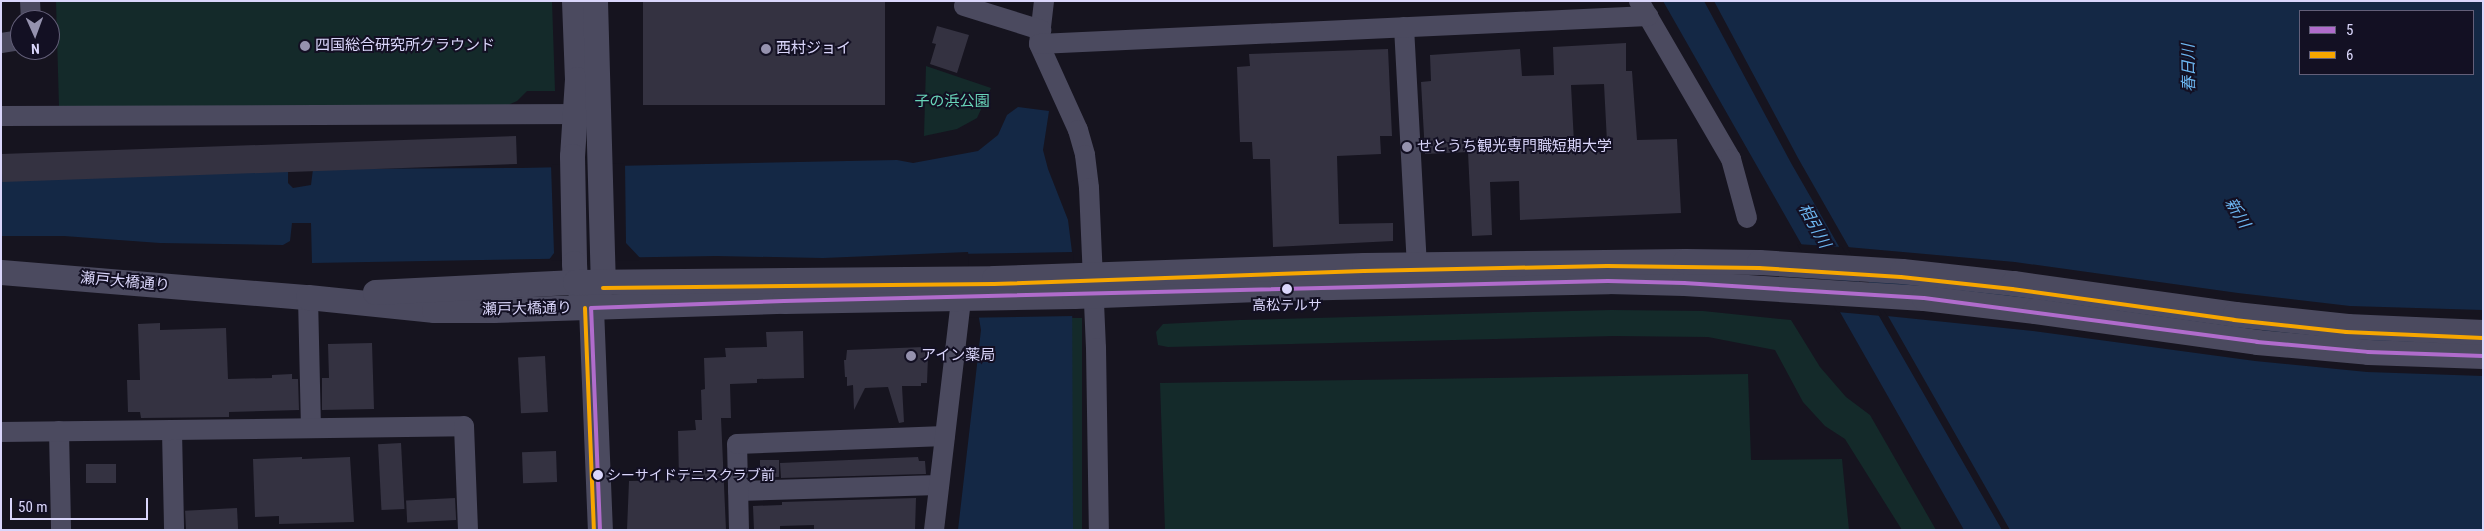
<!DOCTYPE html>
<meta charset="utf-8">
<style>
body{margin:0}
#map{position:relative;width:2484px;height:531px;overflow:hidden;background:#16141f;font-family:"Roboto Condensed","Noto Sans JP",sans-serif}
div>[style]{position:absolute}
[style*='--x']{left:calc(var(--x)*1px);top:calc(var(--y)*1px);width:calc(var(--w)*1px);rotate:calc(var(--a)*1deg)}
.green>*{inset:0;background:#142a2a;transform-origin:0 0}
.water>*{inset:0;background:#142845}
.pier>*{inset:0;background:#16141f;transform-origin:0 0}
.building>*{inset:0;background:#343241;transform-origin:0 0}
.minor>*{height:20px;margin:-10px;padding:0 10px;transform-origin:10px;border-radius:10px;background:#4b4a5f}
.tertiary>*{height:25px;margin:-12.5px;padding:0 12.5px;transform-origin:12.5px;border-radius:12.5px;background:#4b4a5f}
.bus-1>*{height:4px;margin:-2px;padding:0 2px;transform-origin:2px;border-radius:2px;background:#b06ccc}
.bus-2>*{height:4px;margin:-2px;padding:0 2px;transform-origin:2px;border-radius:2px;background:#f7a600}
.dots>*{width:14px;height:14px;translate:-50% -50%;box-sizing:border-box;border:2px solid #131023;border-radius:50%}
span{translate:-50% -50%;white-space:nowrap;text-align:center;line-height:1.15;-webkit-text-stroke:4px #131023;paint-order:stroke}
.bus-label{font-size:14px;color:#dad6fb}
.left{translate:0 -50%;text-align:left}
.poi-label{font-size:15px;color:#dad6fb}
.park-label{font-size:15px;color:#68d5b9}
.street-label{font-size:15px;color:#dad6fb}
.water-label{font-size:16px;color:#6db7f2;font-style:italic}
.frame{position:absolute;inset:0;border:2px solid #dad6fb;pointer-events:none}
.legend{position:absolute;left:2299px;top:10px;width:175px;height:65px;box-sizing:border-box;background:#131023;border:1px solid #635f79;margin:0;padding:6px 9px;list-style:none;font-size:15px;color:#dad6fb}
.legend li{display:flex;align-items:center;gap:10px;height:25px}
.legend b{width:25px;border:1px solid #635f79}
.north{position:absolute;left:10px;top:10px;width:50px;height:50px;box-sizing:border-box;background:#131023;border:1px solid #635f79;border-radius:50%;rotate:178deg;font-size:14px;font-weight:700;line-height:20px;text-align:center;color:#dad6fb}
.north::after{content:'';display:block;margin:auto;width:18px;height:22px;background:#9592ae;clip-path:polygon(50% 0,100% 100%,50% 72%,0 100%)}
.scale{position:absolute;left:10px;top:498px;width:138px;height:22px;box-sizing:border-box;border:2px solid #dad6fb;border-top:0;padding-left:6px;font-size:15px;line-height:18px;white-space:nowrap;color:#dad6fb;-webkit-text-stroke:4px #131023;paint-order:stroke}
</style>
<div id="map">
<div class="green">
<i style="clip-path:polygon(56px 1px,552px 1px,555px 91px,527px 91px,517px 101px,508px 105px,59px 107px)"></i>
<i style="clip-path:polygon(926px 66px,991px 88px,977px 118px,957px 129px,924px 136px)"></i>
<i style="clip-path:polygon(1611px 310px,1703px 311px,1791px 320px,1820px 367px,1846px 397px,1870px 415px,1936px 530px,1902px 530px,1845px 439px,1825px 426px,1803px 402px,1775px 350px,1708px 337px,1614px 336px,1168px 347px,1158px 345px,1156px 332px,1163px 324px,1240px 320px)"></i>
<i style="left:1071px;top:318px;width:11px;height:212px"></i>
<i style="clip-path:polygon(1748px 374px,1751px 460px,1842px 459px,1849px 530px,1165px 530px,1160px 383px)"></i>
</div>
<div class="water">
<i style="clip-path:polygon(1663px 1px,1704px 1px,1791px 163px,2002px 530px,1964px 530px)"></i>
<i style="clip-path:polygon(evenodd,1714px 1px,2483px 1px,2483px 530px,2010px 530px,1798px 158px,1714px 1px,2300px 11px,2473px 11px,2473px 74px,2300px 74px,2300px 11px)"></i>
<i style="clip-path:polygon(1018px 107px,1049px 111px,1043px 150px,1048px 169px,1068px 220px,1072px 252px,1073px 530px,958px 530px,981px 330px,968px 252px,823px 258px,716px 256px,312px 263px,311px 223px,292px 223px,290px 241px,283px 245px,160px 243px,64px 236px,1px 236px,1px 174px,288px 170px,288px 183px,293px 188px,311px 185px,313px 169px,521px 168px,897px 160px,913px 163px,978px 151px,998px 135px,1007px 115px)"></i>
</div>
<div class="pier">
<i style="clip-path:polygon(625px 163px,626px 243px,642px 260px,548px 261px,554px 253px,551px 165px)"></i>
<i style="clip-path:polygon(1797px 244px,1842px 247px,1861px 278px,1816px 276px)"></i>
<i style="clip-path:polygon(1847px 247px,2015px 262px,2238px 293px,2350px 306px,2483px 310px,2483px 342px,1865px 279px)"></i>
<i style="left:1073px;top:252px;width:64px;height:105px;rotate:89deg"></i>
<i style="clip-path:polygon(1818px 279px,1863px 282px,1882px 316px,1837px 312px)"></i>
<i style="clip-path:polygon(1868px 283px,2258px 330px,2368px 341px,2483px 345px,2483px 376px,2367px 372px,2255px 361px,2033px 331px,1887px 316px)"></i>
</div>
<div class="building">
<i style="left:643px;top:1px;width:242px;height:104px"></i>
<i style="clip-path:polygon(937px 26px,969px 35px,957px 73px,930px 64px,936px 44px,932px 43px)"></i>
<i style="clip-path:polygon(evenodd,1626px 43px,1626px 71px,1632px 71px,1637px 140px,1677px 139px,1681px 213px,1520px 220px,1519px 181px,1490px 182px,1492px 235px,1472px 236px,1468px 152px,1425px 154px,1421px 82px,1431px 81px,1430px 55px,1520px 49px,1522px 76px,1554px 75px,1553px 47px,1626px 43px,1604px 84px,1607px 142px,1574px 143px,1571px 85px,1604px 84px)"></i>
<i style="clip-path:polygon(1388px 49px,1392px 136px,1380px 136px,1381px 154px,1337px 156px,1339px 224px,1393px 223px,1393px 241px,1273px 247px,1270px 159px,1253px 159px,1252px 142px,1240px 142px,1237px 67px,1250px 66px,1249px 54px)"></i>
<i style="left:516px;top:136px;width:28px;height:515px;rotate:88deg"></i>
<i style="clip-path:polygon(160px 323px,160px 330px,226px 328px,228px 379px,272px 378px,272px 375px,292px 374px,292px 379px,298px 379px,299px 410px,229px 412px,229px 417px,141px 418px,140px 412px,128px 412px,127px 380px,140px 380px,138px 324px)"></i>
<i style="clip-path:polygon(803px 331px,804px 378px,757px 379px,757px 383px,730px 384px,731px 418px,721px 418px,726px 530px,627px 530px,629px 481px,679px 480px,678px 431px,696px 430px,695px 420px,702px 420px,701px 390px,705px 389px,704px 358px,726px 357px,725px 348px,767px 347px,766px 332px)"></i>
<i style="clip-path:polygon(372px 343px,374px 409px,322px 410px,322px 378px,329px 378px,328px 344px)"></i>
<i style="clip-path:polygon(924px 347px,926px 357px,928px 357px,927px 383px,921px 383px,921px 386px,902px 386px,904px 422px,899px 423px,888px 387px,865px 388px,854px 410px,853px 385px,847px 386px,847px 377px,845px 377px,844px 360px,846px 360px,847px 350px)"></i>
<i style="left:545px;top:356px;width:56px;height:27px;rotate:87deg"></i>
<i style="left:401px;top:443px;width:66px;height:23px;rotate:87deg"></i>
<i style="left:556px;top:451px;width:31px;height:34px;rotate:88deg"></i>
<i style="clip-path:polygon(302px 457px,302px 459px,350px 457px,354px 522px,279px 524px,279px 516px,255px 517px,253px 459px)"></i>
<i style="clip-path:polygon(918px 457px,919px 461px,925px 461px,926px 474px,781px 478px,780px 463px)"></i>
<i style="left:760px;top:460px;width:19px;height:17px"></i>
<i style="left:116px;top:464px;width:19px;height:30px;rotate:90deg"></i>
<i style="left:455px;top:498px;width:22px;height:49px;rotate:87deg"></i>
<i style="clip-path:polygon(916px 498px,915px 530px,814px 530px,814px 525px,780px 526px,780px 530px,754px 530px,753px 506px,782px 505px,782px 502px)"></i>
<i style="left:237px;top:508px;width:22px;height:52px;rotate:87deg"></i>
</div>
<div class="minor">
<i style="--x:30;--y:1;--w:19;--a:87"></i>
<i style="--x:1044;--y:1;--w:43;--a:96.6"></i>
<i style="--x:1039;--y:44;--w:94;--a:65.6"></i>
<i style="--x:1078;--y:130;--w:26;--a:74"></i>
<i style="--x:1085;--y:155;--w:33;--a:83"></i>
<i style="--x:1089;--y:188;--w:160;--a:87.5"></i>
<i style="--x:1096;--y:348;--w:182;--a:89.1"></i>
<i style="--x:1639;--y:1;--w:183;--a:59.8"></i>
<i style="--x:1731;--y:159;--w:61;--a:74.8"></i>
<i style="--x:964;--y:6;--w:81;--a:17.3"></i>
<i style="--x:1404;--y:27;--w:237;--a:86.9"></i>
<i style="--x:1;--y:43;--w:19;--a:-9"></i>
<i style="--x:1039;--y:44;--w:610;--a:-2.63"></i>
<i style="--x:1;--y:116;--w:588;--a:-0.19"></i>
<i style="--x:308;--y:297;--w:131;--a:88.7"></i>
<i style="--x:59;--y:431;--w:99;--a:88.8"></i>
<i style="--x:172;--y:431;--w:99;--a:88.8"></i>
<i style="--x:1;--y:432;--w:463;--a:-0.7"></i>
<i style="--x:464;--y:426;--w:104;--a:87.8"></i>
<i style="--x:738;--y:491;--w:201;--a:-1.7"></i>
<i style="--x:739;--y:530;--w:86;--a:-91.3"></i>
<i style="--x:737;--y:444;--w:208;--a:-2.2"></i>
<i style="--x:934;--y:530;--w:248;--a:-83.3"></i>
</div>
<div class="tertiary">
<i style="--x:574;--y:1;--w:78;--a:87.8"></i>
<i style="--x:577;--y:79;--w:77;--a:93.7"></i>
<i style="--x:572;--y:156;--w:107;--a:88.9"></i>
<i style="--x:574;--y:263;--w:19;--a:87"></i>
<i style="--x:575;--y:282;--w:16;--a:60"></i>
<i style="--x:595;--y:1;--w:281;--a:88.4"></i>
<i style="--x:603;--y:282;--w:29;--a:115"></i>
<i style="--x:591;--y:308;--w:222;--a:87.7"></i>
<i style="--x:1;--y:272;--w:308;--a:4.7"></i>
<i style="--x:308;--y:297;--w:127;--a:5.9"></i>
<i style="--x:434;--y:310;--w:59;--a:0"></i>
<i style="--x:493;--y:310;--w:291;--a:-1.8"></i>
<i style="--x:784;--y:301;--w:290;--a:-1"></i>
<i style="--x:1074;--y:296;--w:211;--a:-2.2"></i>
<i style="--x:1285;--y:288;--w:323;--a:-1.2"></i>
<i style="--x:1608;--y:281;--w:76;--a:1.5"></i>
<i style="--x:1684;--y:283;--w:240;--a:3.6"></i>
<i style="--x:1924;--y:298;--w:112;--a:6.7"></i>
<i style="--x:2035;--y:311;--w:224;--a:7.9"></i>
<i style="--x:2257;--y:342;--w:111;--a:5.1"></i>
<i style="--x:2368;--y:352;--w:115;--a:2"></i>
<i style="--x:375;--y:292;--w:200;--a:-2.9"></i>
<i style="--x:575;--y:282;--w:419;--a:-0.5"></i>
<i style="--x:994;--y:278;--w:370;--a:-2"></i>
<i style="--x:1364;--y:265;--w:321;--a:-0.7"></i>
<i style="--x:1685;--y:261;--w:74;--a:0.8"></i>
<i style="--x:1759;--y:262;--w:143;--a:3.6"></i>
<i style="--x:1902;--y:271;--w:112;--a:6.2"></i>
<i style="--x:2013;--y:283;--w:224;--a:7.9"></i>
<i style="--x:2235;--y:314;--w:113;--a:6.1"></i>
<i style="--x:2347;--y:326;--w:136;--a:2.5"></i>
</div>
<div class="bus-1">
<i style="--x:600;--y:530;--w:222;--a:-92.3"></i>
<i style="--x:591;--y:308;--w:193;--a:-2.1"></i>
<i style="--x:784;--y:301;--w:824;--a:-1.39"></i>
<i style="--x:1608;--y:281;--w:76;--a:1.5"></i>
<i style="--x:1684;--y:283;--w:240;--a:3.6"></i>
<i style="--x:1924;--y:298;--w:336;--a:7.5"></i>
<i style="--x:2257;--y:342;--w:111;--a:5.1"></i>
<i style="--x:2368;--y:352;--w:115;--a:2"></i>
</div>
<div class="bus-2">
<i style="--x:603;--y:288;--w:391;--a:-0.6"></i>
<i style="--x:994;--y:284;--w:370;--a:-2"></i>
<i style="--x:1364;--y:271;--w:243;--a:-1.2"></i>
<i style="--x:1607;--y:266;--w:152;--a:0.8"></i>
<i style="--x:1759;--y:268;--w:142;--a:3.6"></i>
<i style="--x:1901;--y:277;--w:112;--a:6.2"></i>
<i style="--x:2012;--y:289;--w:224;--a:7.9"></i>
<i style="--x:2234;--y:320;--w:113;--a:6.1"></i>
<i style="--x:2346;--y:332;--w:137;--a:2.5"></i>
<i style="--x:585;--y:308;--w:222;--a:87.7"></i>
</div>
<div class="dots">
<i style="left:305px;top:46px;background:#9592ae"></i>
<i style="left:766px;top:49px;background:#9592ae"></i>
<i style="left:1407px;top:147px;background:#9592ae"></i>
<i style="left:1287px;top:289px;background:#dad6fb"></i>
<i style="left:911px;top:356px;background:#9592ae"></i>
<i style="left:598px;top:475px;background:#dad6fb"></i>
</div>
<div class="bus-label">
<span style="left:1287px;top:305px">高松テルサ</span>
<span class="left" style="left:607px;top:475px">シーサイドテニスクラブ前</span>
</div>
<div class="poi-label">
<span class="left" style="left:315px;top:46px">四国総合研究所グラウンド</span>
<span class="left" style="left:776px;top:49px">西村ジョイ</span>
<span class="left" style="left:1417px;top:147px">せとうち観光専門職短期大学</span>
<span class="left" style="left:921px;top:356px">アイン薬局</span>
</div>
<div class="park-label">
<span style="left:952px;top:102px">子の浜公園</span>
</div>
<div class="street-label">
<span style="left:125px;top:282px;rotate:5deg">瀬戸大橋通り</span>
<span style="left:527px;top:309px;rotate:-1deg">瀬戸大橋通り</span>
</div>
<div class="water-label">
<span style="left:2189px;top:68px;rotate:-91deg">春日川</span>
<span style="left:2237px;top:213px;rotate:59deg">新川</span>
<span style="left:1814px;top:226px;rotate:61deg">相引川</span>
</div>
<div class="frame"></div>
<ul class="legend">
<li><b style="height:6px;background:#b06ccc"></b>5</li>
<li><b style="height:6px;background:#f7a600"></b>6</li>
</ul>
<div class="north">N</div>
<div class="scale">50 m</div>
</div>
